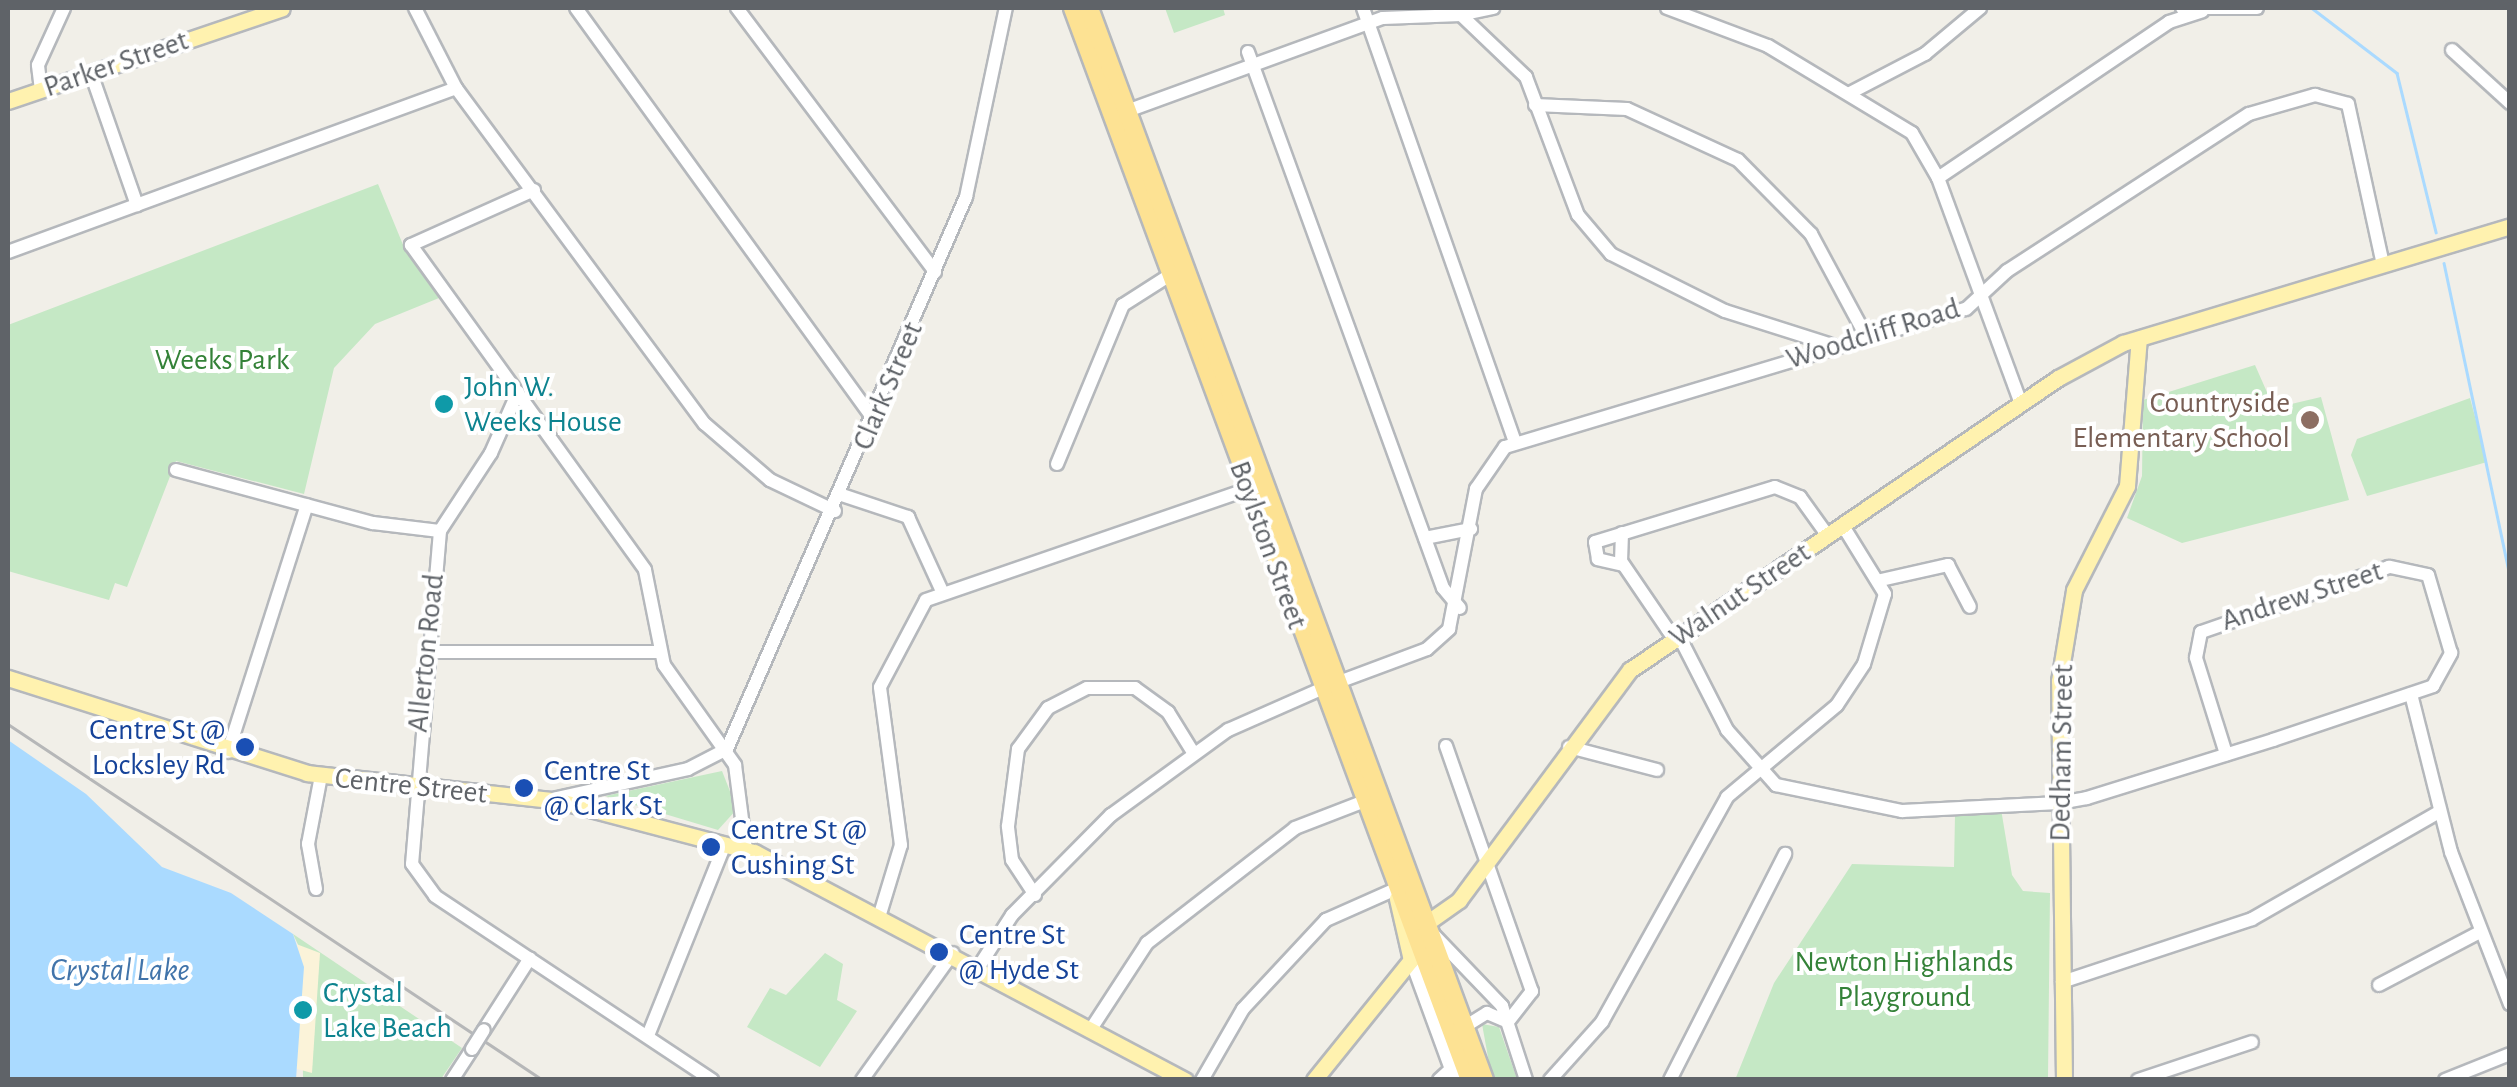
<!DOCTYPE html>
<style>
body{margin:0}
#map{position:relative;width:2517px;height:1087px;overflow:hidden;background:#f1efe8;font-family:"Alegreya Sans",sans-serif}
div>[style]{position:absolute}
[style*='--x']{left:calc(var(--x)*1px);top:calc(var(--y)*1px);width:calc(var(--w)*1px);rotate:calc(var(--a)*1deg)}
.green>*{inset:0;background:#c5e8c5}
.sand>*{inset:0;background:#fbf3d9}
.water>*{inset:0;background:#aadaff}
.stream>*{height:2.5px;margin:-1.25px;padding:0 1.25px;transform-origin:1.25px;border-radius:1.25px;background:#aadaff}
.roads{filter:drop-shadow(2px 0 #b5b8bc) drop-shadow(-2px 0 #b5b8bc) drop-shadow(0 2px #b5b8bc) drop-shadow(0 -2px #b5b8bc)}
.minor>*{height:12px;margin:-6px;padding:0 6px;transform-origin:6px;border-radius:6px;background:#fff}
.major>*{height:15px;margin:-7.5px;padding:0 7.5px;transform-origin:7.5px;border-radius:7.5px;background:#fff2af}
.highway>*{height:18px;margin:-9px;padding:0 9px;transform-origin:9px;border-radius:9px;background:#fde293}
.tram>*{height:2.5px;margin:-1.25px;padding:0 1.25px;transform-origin:1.25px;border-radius:1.25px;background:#b6b7b8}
.bridges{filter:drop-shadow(2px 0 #b5b8bc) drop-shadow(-2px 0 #b5b8bc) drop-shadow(0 2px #b5b8bc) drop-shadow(0 -2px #b5b8bc)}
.minor-bridge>*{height:12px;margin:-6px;padding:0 6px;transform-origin:6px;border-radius:6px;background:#fff}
.dots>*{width:28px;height:28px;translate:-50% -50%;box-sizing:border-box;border:5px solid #fff;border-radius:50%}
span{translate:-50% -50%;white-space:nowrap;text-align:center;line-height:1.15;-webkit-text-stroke:8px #fff;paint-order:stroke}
.street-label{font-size:30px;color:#5f6368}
.park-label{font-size:30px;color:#348238}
.culture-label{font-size:30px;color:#0d838f}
.left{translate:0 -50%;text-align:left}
.education-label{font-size:30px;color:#785e54}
.right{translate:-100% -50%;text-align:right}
.transit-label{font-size:30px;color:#164399}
.water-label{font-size:32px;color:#4174aa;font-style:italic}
.frame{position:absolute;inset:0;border:10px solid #5f6368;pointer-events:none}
</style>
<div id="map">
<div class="green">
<i style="clip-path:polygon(1165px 8px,1223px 8px,1225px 15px,1174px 33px)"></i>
<i style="clip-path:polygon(378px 184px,406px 252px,439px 298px,375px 324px,334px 368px,304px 494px,176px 461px,127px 587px,115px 583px,109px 600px,8px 571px,8px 325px)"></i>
<i style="clip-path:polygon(2255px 365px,2274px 408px,2321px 397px,2349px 500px,2182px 543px,2127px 518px,2142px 476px,2143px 400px)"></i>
<i style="clip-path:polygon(2470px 398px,2487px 462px,2367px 496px,2351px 455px,2357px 439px)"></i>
<i style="clip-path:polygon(722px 771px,737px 809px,718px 830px,605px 796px)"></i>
<i style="clip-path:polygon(2001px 809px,2012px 875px,2023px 891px,2050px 893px,2048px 1079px,1735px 1080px,1774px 983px,1852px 864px,1954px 867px,1955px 815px)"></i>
<i style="clip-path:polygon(293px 934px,462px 1048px,441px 1079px,303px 1079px,302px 953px)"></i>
<i style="clip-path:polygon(825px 953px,843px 964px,837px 1000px,857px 1011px,820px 1067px,747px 1027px,770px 988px,786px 995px)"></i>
<i style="clip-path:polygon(1482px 1024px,1499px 1027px,1517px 1079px,1492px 1079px)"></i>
</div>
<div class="sand">
<i style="clip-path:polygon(291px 942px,320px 953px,312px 1073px,290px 1067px)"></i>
</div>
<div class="water">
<i style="clip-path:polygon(8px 740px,86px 794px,162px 867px,231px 893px,293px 934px,304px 967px,296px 1079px,8px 1079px)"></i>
</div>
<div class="stream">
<i style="--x:2312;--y:8;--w:107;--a:37.4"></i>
<i style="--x:2397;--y:73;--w:164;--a:76.2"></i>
<i style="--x:2444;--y:263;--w:320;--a:78.1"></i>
</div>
<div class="roads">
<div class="minor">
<i style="--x:415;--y:8;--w:90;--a:62.9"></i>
<i style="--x:456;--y:88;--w:418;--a:53.5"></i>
<i style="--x:705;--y:424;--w:86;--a:40.7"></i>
<i style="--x:770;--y:480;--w:72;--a:25.5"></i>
<i style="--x:576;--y:8;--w:508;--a:54.12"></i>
<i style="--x:737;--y:8;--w:330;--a:53.1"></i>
<i style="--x:1363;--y:8;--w:460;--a:70.7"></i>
<i style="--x:1667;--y:8;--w:108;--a:20.6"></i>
<i style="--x:1768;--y:46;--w:168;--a:31.1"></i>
<i style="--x:1912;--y:133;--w:52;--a:60"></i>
<i style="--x:1938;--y:178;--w:241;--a:69.8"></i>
<i style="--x:2182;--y:8;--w:75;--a:0"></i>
<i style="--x:1465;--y:14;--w:29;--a:-12"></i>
<i style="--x:2452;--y:50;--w:79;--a:42.4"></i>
<i style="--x:1248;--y:52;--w:570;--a:70.01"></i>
<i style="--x:1443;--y:588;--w:26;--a:50"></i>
<i style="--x:91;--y:73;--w:140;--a:70.8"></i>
<i style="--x:41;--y:90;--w:25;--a:-97"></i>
<i style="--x:38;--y:65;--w:63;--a:-65.5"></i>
<i style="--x:1850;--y:93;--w:85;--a:-27.5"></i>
<i style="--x:1925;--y:54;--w:72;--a:-39.9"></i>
<i style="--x:1535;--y:105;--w:92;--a:2.5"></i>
<i style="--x:1627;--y:109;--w:122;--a:24.7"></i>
<i style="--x:1738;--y:160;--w:104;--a:45.4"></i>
<i style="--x:1811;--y:234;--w:116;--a:61.7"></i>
<i style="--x:1127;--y:111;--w:272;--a:-20"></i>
<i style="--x:1383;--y:18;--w:78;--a:-2.2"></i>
<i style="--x:1461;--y:15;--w:90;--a:43.6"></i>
<i style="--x:1526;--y:77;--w:147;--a:69.4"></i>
<i style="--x:1578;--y:215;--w:51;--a:49.8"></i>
<i style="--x:1611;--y:254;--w:127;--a:26.6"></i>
<i style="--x:1725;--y:311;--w:112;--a:17.6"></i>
<i style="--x:1938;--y:178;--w:279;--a:-34"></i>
<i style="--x:2169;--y:22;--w:35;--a:-18"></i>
<i style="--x:534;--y:190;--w:135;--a:155.9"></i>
<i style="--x:411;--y:245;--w:400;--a:54.2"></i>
<i style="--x:645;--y:570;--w:97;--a:78.7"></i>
<i style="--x:664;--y:665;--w:123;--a:54.6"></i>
<i style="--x:735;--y:765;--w:86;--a:82.6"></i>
<i style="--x:8;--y:252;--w:477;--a:-20.1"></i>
<i style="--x:518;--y:392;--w:67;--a:113.9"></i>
<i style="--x:491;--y:453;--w:93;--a:123.2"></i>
<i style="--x:440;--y:531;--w:334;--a:94.8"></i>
<i style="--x:412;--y:864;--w:39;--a:54"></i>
<i style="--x:435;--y:896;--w:333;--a:33.6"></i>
<i style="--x:1057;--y:464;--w:172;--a:-67.5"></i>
<i style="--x:1123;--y:305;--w:56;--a:-32.6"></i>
<i style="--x:176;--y:470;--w:204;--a:15.1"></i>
<i style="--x:373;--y:523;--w:67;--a:6.8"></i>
<i style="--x:842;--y:495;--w:70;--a:18.4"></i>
<i style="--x:908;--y:517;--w:79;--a:65.4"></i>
<i style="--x:1622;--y:533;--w:28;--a:92"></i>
<i style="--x:1621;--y:561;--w:94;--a:55.8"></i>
<i style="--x:1425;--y:538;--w:47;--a:-11.1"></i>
<i style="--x:1623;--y:565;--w:26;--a:-167"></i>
<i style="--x:1598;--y:559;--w:17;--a:-100"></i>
<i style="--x:1595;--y:542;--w:188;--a:-17"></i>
<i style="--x:1775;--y:487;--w:27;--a:22"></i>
<i style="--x:1800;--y:497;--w:48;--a:54.3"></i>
<i style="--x:1881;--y:580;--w:69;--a:-12.6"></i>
<i style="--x:1948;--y:565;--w:47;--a:62.4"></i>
<i style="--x:1679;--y:636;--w:106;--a:62.9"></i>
<i style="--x:1727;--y:730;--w:74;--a:48.3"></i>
<i style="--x:1776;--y:785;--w:129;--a:11.7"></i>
<i style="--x:1902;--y:811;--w:157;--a:-2.9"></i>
<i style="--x:2059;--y:803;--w:28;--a:-10"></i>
<i style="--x:2087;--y:798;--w:195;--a:-17.3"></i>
<i style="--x:2273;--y:740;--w:169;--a:-18.6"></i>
<i style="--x:2433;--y:686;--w:38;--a:-61"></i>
<i style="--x:2451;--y:653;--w:81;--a:-106.4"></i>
<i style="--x:2428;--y:575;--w:40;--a:-168"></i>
<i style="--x:2389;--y:567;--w:199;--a:160.9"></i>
<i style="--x:2201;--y:632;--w:26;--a:101"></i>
<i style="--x:2196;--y:658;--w:101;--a:72.6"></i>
<i style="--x:427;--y:652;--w:231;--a:0"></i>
<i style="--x:1336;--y:683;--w:97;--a:-20.5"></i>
<i style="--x:1427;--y:649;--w:30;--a:-42"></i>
<i style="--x:1449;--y:629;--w:143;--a:-79.1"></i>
<i style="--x:1476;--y:489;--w:51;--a:-55.4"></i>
<i style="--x:1505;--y:447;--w:481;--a:-16.7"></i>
<i style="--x:1966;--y:309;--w:56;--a:-42.8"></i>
<i style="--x:2007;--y:271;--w:288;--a:-33"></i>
<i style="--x:2249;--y:114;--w:69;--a:-16.1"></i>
<i style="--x:2315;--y:95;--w:34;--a:15"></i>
<i style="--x:2348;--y:104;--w:164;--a:77.7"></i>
<i style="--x:2411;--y:694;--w:163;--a:75.8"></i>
<i style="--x:2451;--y:852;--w:163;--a:68.8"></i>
<i style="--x:1446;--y:746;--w:260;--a:70.7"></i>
<i style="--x:1532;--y:991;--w:39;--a:128"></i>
<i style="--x:1569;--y:747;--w:91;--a:14.6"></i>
<i style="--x:228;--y:752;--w:259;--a:-72.3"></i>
<i style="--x:552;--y:799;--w:139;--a:-12.4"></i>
<i style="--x:688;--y:769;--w:44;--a:-27.1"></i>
<i style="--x:727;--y:749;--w:602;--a:-66.59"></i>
<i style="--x:966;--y:197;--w:193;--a:-78.1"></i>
<i style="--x:316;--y:889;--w:46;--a:-100.1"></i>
<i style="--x:308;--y:844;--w:69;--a:-79.2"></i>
<i style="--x:1035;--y:895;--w:42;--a:-123.3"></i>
<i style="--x:1012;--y:860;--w:34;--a:-97"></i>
<i style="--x:1008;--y:826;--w:78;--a:-82.6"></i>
<i style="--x:1018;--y:749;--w:51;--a:-53.8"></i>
<i style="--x:1048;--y:708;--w:44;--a:-27.1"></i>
<i style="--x:1087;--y:688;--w:48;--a:0"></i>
<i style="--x:1135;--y:688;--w:41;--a:36"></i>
<i style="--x:1168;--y:712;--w:49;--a:58.2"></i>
<i style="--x:880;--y:914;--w:72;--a:-73.1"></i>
<i style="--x:901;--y:845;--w:159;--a:-97.6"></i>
<i style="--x:880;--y:687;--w:98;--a:-62.1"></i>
<i style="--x:926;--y:600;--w:341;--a:-19"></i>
<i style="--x:1433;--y:934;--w:100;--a:46.2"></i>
<i style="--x:1502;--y:1006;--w:78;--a:72"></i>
<i style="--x:1411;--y:960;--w:128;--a:69.9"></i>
<i style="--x:978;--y:968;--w:63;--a:-57.3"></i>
<i style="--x:1012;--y:915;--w:141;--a:-45.3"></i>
<i style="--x:1111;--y:815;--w:145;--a:-36"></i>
<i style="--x:1228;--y:730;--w:102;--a:-23.8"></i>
<i style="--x:2062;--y:982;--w:200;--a:-18.3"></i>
<i style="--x:2252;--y:919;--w:215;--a:-29.8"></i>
<i style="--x:2379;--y:985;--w:114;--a:-27.7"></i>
<i style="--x:1466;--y:1026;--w:25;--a:-32"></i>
<i style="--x:1487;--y:1013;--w:23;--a:23"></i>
<i style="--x:1091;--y:1029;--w:103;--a:-56.9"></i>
<i style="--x:1147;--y:943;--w:187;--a:-37.8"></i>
<i style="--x:1295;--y:828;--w:72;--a:-21.2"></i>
<i style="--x:484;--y:1030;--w:85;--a:-57.4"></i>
<i style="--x:649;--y:1033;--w:204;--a:-68.1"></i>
<i style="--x:452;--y:1080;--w:37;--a:-57"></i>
<i style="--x:862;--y:1080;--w:156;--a:-54.4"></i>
<i style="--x:1202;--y:1080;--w:82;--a:-60"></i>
<i style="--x:1243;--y:1009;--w:122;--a:-47"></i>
<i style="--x:1326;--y:920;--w:77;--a:-23.9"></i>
<i style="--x:1439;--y:1080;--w:16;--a:-43"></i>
<i style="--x:1550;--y:1080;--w:78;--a:-48.1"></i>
<i style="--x:1602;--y:1022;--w:257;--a:-60.9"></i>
<i style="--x:1727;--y:797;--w:143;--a:-39.9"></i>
<i style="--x:1837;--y:705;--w:49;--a:-56.6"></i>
<i style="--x:1864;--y:664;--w:73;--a:-73.3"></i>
<i style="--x:1885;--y:594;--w:80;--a:-121.7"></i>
<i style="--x:1670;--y:1080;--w:254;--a:-63"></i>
<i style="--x:2138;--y:1080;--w:120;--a:-18.4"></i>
<i style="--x:2445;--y:1080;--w:70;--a:-21.8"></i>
</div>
<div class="major">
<i style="--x:8;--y:101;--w:289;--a:-18.7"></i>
<i style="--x:8;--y:678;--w:314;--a:17.6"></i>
<i style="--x:307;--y:773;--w:254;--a:6.3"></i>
<i style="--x:559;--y:801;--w:202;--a:14.7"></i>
<i style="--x:754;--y:852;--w:488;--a:27.9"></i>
<i style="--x:1428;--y:922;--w:38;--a:-35"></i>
<i style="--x:1459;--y:900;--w:287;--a:-53.4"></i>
<i style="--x:1630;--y:670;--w:518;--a:-34.3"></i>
<i style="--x:2058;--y:378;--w:74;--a:-28.3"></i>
<i style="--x:2123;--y:343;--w:404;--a:-16.8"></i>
<i style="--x:1314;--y:1080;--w:154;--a:-51.1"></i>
<i style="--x:1411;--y:960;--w:63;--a:-102.9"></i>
<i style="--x:2064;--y:1080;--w:399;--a:-90.7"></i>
<i style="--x:2059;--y:681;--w:92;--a:-80.6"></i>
<i style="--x:2074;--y:590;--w:117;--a:-63"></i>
<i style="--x:2127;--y:486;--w:148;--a:-85.4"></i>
</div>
<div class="highway">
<i style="--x:1073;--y:8;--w:1143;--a:69.68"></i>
<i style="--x:1089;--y:8;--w:1142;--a:69.77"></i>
</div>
</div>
<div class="tram">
<i style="--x:8;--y:724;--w:643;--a:33.64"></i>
</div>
<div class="bridges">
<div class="minor-bridge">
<i style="--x:472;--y:1049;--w:22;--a:-58"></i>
</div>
</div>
<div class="dots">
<i style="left:444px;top:404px;background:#0f9aa8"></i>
<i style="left:2310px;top:420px;background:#8d6e63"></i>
<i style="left:245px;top:747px;background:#1a4fb4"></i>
<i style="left:524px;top:788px;background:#1a4fb4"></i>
<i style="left:711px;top:847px;background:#1a4fb4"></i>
<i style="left:939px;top:952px;background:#1a4fb4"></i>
<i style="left:303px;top:1010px;background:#0f9aa8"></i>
</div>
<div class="street-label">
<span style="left:116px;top:64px;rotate:-19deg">Parker Street</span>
<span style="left:1873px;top:334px;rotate:-17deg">Woodcliff Road</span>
<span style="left:888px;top:386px;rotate:-67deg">Clark Street</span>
<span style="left:1268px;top:545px;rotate:70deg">Boylston Street</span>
<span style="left:1740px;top:595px;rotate:-34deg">Walnut Street</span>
<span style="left:2302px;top:596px;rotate:-18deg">Andrew Street</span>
<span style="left:426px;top:653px;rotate:-84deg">Allerton Road</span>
<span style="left:2062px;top:753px;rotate:-89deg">Dedham Street</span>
<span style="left:411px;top:786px;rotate:6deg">Centre Street</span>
</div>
<div class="park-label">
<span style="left:222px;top:360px">Weeks Park</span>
<span style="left:1904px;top:979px">Newton Highlands<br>Playground</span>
</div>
<div class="culture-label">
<span class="left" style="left:464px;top:404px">John W.<br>Weeks House</span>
<span class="left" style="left:323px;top:1010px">Crystal<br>Lake Beach</span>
</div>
<div class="education-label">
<span class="right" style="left:2290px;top:420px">Countryside<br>Elementary School</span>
</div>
<div class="transit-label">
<span class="right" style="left:225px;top:747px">Centre St @<br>Locksley Rd</span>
<span class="left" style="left:544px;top:788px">Centre St<br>@ Clark St</span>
<span class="left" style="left:731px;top:847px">Centre St @<br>Cushing St</span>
<span class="left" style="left:959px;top:952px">Centre St<br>@ Hyde St</span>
</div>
<div class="water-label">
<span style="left:120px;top:970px">Crystal Lake</span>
</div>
<div class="frame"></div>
</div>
